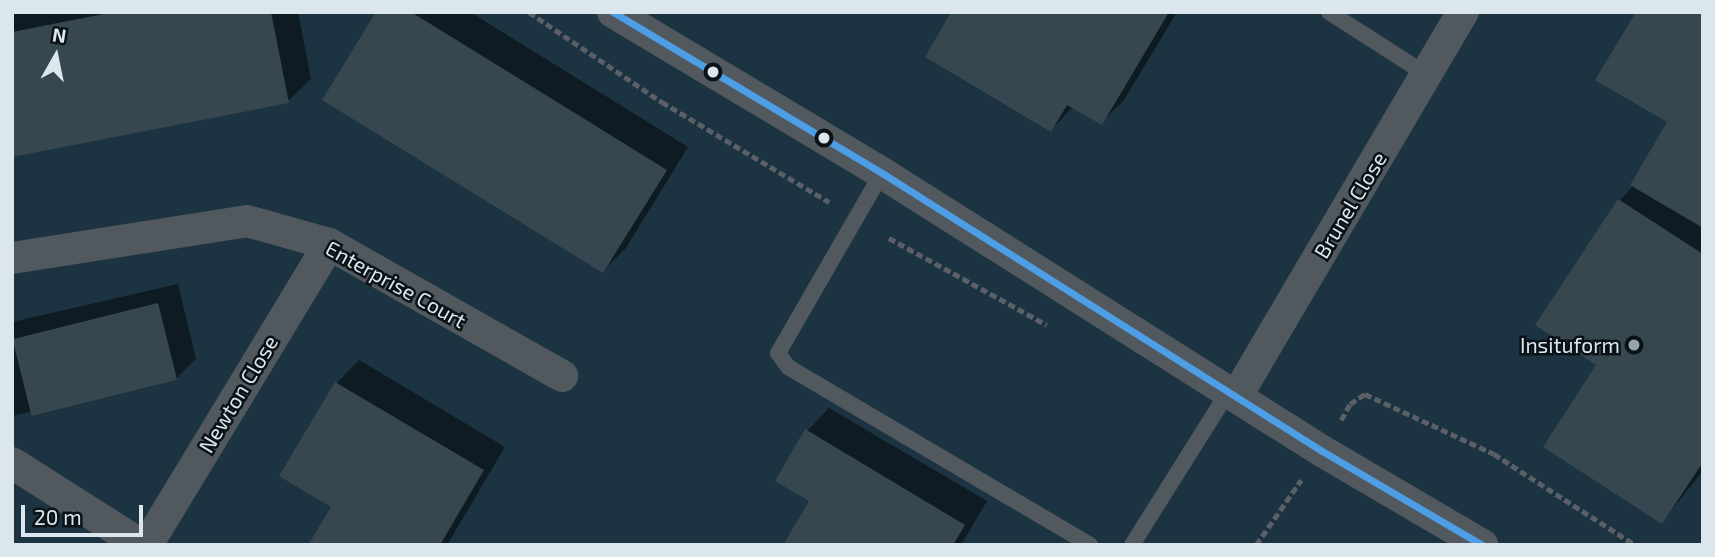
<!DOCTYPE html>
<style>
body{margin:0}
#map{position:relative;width:1715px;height:557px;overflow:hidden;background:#1f292f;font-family:"Exo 2",sans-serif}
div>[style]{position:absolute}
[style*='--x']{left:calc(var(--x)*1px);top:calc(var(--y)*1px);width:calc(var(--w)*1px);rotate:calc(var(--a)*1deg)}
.built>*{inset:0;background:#1c3341;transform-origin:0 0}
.shadow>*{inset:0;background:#0007}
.building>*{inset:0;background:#37474f;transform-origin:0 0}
.path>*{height:4.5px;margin-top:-2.25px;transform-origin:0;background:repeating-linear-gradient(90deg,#5a6065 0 7px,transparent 0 10.5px)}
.service>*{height:16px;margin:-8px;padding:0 8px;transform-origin:8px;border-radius:8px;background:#51585e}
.minor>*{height:32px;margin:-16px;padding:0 16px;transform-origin:16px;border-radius:16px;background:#51585e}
.bus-1>*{height:7px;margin:-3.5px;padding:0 3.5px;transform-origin:3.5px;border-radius:3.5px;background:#4d9ee5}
.dots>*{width:19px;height:19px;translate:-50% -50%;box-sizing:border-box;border:4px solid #0a1217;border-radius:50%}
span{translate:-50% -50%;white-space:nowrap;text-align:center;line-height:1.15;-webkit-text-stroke:5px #0a1217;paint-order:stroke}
.street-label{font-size:21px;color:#dbe6ed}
.poi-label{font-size:21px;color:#dbe6ed}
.right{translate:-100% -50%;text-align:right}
.frame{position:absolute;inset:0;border:14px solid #dbe6ed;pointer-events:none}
.north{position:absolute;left:21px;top:21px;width:70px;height:70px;-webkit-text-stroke:5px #0a1217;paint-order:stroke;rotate:9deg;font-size:19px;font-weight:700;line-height:28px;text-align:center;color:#dbe6ed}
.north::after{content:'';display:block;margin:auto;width:24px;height:32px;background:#dbe6ed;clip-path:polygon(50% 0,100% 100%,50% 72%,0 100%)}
.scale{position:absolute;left:21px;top:505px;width:122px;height:32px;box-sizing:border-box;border:4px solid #dbe6ed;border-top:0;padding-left:9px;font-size:21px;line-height:24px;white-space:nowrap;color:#dbe6ed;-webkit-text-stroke:5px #0a1217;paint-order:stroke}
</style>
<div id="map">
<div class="built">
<i style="left:12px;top:12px;width:1691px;height:533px"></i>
</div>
<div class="shadow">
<i style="clip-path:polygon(26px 12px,298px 12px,311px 79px,288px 101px,12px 156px,12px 15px)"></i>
<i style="clip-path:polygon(378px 12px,470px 12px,688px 147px,626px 248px,603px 271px)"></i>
<i style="clip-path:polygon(953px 12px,1177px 12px,1124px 100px,1101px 123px,1073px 107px,1051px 130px)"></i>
<i style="clip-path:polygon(1703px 12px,1703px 471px,1662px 522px,1599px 365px,1538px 325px,1620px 200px,1634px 185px,1670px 122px)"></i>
<i style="clip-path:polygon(178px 284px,196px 359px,176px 379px,12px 416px,12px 322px)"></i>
<i style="clip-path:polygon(359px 360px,505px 447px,447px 545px,310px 545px,333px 506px,337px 383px)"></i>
<i style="clip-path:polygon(829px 408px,987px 501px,961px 545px,785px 545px,811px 501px,807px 431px)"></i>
</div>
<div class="building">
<i style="clip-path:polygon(114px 12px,271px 12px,289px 103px,12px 157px,12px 32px)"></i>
<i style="clip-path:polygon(376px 12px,411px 12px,667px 170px,603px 273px,322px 100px)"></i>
<i style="clip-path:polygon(951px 12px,1169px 12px,1102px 125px,1067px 105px,1051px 132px,925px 57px)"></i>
<i style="clip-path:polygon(1636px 12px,1703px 12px,1703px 228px,1630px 185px,1667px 122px,1595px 80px)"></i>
<i style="clip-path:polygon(1618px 199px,1703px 254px,1703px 462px,1662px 524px,1543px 447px,1596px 365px,1535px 325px)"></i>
<i style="left:158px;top:303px;width:79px;height:150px;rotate:76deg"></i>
<i style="clip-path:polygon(335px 382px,484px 470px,440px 545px,308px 545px,331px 507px,279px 476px)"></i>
<i style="clip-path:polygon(805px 429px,965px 525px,953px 545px,783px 545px,809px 501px,775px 481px)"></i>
</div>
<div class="path">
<i style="--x:529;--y:12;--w:161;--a:34.1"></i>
<i style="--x:662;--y:102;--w:195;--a:30.9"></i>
<i style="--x:889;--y:238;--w:180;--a:28.8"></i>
<i style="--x:1341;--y:420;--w:18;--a:-61"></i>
<i style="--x:1350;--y:404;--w:18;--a:-34"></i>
<i style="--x:1365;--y:394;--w:142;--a:24.9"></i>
<i style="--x:1494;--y:454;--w:168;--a:32.8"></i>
<i style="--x:1256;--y:545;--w:79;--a:-55.3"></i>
</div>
<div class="service">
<i style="--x:1329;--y:12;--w:117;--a:32.7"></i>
<i style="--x:882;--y:173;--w:208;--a:120"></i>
<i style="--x:778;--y:353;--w:17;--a:54"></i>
<i style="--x:788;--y:367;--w:351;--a:30.5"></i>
<i style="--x:1132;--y:545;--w:181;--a:-57.9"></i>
</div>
<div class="minor">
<i style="--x:613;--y:12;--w:313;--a:30.9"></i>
<i style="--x:882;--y:173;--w:520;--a:32.29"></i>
<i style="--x:1322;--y:451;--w:186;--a:30.4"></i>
<i style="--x:12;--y:258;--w:238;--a:-8.9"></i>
<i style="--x:247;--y:221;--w:85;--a:15.7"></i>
<i style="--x:329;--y:244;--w:268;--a:29.5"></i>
<i style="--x:1236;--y:397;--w:447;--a:-59.5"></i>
<i style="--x:12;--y:463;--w:153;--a:32.4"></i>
<i style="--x:147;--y:545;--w:352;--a:-58.8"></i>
</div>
<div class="bus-1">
<i style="--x:613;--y:12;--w:313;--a:30.9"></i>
<i style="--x:882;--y:173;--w:520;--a:32.29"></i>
<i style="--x:1322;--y:451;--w:186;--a:30.4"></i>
</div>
<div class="dots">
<i style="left:713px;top:72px;background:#dbe6ed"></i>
<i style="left:824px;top:138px;background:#dbe6ed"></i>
<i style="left:1634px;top:345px;background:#99a4aa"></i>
</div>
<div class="street-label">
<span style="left:1350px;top:205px;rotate:-59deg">Brunel Close</span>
<span style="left:396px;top:284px;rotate:29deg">Enterprise Court</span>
<span style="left:238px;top:394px;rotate:-59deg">Newton Close</span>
</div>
<div class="poi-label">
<span class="right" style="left:1620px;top:345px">Insituform</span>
</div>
<div class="frame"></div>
<div class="north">N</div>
<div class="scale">20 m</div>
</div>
